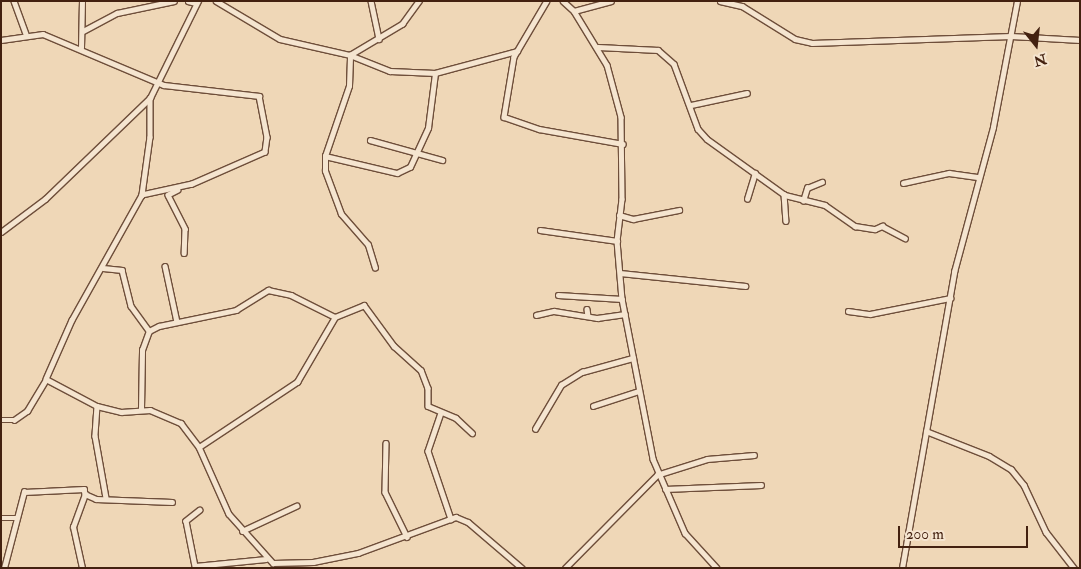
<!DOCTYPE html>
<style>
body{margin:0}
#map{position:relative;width:1081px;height:569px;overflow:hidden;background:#efd7b7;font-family:"IM FELL Double Pica",serif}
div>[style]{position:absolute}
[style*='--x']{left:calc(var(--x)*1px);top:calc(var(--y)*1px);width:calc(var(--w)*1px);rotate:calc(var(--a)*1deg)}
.roads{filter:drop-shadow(1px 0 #6e4e3a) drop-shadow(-1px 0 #6e4e3a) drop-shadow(0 1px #6e4e3a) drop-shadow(0 -1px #6e4e3a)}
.street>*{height:4.5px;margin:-2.25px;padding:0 2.25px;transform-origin:2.25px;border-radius:2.25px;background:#f5e5d0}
span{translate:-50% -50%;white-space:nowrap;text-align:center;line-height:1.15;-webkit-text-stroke:4px #f5e5d0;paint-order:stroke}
.frame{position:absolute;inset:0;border:2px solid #432110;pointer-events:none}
.north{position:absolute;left:1011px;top:20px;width:50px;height:50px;-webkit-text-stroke:4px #f5e5d0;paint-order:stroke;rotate:164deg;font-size:14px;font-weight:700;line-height:20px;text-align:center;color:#432110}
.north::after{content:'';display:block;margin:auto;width:18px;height:22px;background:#432110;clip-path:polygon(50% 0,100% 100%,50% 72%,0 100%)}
.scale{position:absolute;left:898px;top:526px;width:130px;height:22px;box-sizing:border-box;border:2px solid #432110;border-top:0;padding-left:6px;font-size:15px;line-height:18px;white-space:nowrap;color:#432110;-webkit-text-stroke:4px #f5e5d0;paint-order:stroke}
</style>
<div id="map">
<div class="roads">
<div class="street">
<i style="--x:14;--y:1;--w:35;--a:70"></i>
<i style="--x:188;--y:1;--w:8;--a:14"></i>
<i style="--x:216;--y:1;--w:74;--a:30.7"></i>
<i style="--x:280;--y:39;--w:72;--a:12.9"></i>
<i style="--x:350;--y:55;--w:43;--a:21.8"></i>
<i style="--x:390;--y:71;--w:45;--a:2.5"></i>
<i style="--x:435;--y:73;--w:85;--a:-15"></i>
<i style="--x:371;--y:1;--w:39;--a:78"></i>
<i style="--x:547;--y:1;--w:65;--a:120.5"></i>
<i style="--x:514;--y:57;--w:61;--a:99.5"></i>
<i style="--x:504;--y:117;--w:37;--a:19"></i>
<i style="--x:539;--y:129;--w:85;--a:10.1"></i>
<i style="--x:563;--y:1;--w:15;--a:42"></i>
<i style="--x:574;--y:11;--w:63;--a:58.6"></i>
<i style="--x:607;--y:65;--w:54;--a:74.9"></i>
<i style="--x:621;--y:117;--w:82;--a:89.3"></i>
<i style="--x:622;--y:199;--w:42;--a:96.8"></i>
<i style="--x:617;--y:241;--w:58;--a:85.1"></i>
<i style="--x:622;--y:299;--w:163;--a:79"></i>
<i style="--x:653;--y:459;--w:81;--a:66.6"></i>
<i style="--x:685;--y:533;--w:47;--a:47.6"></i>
<i style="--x:720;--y:1;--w:23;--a:13"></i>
<i style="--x:742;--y:6;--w:62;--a:31.9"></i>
<i style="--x:795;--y:39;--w:17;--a:13"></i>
<i style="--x:812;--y:43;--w:199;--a:-2"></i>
<i style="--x:1011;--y:36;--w:69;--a:3.3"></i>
<i style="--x:574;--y:11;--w:38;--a:-15"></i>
<i style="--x:83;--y:31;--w:38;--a:-28"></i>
<i style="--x:117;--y:13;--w:58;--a:-11.9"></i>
<i style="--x:1;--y:40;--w:42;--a:-8.1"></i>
<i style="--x:43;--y:34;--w:131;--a:22.9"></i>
<i style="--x:164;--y:85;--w:96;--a:6.6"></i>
<i style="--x:259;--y:96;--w:42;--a:79"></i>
<i style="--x:267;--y:137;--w:15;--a:98"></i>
<i style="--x:265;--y:152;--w:80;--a:156.3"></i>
<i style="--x:192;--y:184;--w:51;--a:167.6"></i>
<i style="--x:598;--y:47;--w:60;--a:2.9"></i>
<i style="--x:658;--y:50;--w:21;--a:41"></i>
<i style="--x:674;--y:64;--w:69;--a:69.7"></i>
<i style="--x:698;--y:129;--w:13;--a:48"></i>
<i style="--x:707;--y:139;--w:96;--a:35.7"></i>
<i style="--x:785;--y:195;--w:41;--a:14"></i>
<i style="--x:825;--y:205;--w:37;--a:35"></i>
<i style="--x:855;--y:226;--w:20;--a:9"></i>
<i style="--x:875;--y:229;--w:8;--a:-23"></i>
<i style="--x:882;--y:226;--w:26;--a:28"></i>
<i style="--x:81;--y:48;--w:47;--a:-88.8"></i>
<i style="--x:150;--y:98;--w:39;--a:90"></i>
<i style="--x:150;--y:137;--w:59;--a:97.9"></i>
<i style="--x:142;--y:195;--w:143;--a:119.2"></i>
<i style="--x:72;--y:320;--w:64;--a:113.8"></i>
<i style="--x:46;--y:379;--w:58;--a:27.9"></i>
<i style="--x:97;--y:406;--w:25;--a:14"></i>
<i style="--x:121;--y:412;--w:29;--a:-4"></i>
<i style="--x:150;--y:410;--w:34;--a:23"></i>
<i style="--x:181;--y:423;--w:30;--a:53"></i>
<i style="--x:199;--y:447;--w:73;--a:65.9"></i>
<i style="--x:229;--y:514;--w:66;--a:48.1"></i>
<i style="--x:273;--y:563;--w:40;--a:-1.4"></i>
<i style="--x:313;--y:562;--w:46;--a:-11.3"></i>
<i style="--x:358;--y:553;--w:104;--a:-20.2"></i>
<i style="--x:456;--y:517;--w:13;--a:23"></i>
<i style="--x:468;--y:522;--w:71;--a:40.4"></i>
<i style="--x:691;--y:105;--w:57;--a:-12.1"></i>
<i style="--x:370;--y:140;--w:75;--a:15.5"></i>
<i style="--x:325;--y:156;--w:74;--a:13.3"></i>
<i style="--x:397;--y:173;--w:14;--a:-25"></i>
<i style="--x:410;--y:167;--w:43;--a:-65.2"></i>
<i style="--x:428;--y:128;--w:55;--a:-82.7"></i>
<i style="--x:903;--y:183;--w:47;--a:-12.3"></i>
<i style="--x:949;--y:173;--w:30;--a:8"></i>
<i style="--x:178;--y:190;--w:11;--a:153"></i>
<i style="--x:168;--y:195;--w:38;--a:63"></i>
<i style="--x:185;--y:229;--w:24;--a:92"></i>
<i style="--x:784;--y:194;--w:27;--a:86"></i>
<i style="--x:747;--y:199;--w:27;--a:-73"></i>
<i style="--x:803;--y:201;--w:14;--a:-73"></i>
<i style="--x:807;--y:188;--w:16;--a:-22"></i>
<i style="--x:619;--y:215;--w:15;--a:16"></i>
<i style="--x:633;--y:219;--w:47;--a:-11.1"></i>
<i style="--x:540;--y:230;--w:78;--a:8.1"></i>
<i style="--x:1;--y:232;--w:55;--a:-36.9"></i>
<i style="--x:45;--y:199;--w:146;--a:-43.9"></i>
<i style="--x:150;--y:98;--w:108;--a:-63.7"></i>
<i style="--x:165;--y:266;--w:57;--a:77.9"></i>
<i style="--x:103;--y:268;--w:19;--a:6"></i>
<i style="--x:122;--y:270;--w:37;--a:76"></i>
<i style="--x:131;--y:306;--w:31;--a:54"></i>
<i style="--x:375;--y:268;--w:24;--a:-107"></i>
<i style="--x:368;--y:245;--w:41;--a:-131.1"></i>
<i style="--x:341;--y:214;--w:46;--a:-110.4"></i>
<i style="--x:325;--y:171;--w:15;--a:-90"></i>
<i style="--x:325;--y:156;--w:74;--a:-71.1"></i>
<i style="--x:349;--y:86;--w:31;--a:-88"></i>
<i style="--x:350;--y:55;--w:61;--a:-30.8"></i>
<i style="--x:402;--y:24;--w:29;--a:-54"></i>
<i style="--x:620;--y:273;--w:126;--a:5.9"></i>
<i style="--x:558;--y:295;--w:64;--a:3.6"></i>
<i style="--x:587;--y:309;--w:7;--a:82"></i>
<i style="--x:848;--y:311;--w:22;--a:8"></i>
<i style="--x:870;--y:314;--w:82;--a:-11.3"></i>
<i style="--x:536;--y:315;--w:18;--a:-13"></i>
<i style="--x:554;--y:311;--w:44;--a:9.2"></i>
<i style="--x:597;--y:318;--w:28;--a:-8"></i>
<i style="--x:97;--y:406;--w:30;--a:94"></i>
<i style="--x:95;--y:436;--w:63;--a:79.9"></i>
<i style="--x:593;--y:406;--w:48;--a:-18.1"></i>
<i style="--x:141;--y:409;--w:59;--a:-89"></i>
<i style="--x:142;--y:350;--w:20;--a:-70"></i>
<i style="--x:149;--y:331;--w:11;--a:-27"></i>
<i style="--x:159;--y:326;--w:79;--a:-11.7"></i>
<i style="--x:236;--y:310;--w:38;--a:-32"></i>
<i style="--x:268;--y:290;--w:24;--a:12"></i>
<i style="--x:291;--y:295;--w:49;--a:26.6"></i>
<i style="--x:441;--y:413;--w:40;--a:108.9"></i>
<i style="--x:428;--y:451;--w:72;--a:71.3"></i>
<i style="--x:1;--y:420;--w:13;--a:0"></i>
<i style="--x:14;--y:420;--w:16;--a:-35"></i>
<i style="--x:27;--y:411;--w:37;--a:-59"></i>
<i style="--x:535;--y:429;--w:51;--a:-59.4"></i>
<i style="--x:561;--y:385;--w:25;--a:-32"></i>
<i style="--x:582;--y:372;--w:53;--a:-15.4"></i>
<i style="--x:926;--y:431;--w:68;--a:21.6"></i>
<i style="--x:989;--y:456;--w:26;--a:31"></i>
<i style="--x:1011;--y:469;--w:21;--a:51"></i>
<i style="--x:1024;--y:485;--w:52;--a:64.9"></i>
<i style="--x:1046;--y:532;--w:46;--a:52.1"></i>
<i style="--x:386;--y:443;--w:49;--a:91.2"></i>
<i style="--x:385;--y:492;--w:50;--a:63.9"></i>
<i style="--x:199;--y:447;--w:118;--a:-33.6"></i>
<i style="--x:297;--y:382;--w:75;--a:-59.7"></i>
<i style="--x:335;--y:317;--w:31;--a:-22"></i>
<i style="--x:364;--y:305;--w:51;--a:53.8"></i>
<i style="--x:394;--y:346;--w:36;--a:42"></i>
<i style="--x:421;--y:370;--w:19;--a:69"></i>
<i style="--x:428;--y:388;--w:18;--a:90"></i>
<i style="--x:428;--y:406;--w:30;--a:23"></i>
<i style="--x:456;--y:418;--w:22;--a:43"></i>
<i style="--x:665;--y:489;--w:96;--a:-2.4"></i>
<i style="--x:200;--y:510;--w:18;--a:142"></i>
<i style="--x:186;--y:521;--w:46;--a:78.7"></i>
<i style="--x:195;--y:566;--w:71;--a:-5.6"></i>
<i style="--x:1;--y:518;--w:15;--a:0"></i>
<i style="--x:242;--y:531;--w:60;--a:-24.8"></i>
<i style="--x:4;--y:568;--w:79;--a:-75.3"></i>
<i style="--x:24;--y:492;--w:60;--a:-2.9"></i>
<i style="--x:84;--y:489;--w:5;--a:79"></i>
<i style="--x:85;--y:494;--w:12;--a:24"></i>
<i style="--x:96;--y:499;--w:76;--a:2.3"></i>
<i style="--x:82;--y:568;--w:42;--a:-102.4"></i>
<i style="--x:73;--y:527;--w:35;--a:-70"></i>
<i style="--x:565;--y:568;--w:131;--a:-45.3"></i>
<i style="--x:657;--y:475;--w:52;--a:-17.7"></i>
<i style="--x:707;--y:459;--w:47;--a:-4.9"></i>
<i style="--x:902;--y:568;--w:301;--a:-80"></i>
<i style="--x:954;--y:272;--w:150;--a:-74.9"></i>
<i style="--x:993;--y:127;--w:128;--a:-79.2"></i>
</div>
</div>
<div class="frame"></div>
<div class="north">N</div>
<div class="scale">200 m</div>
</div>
